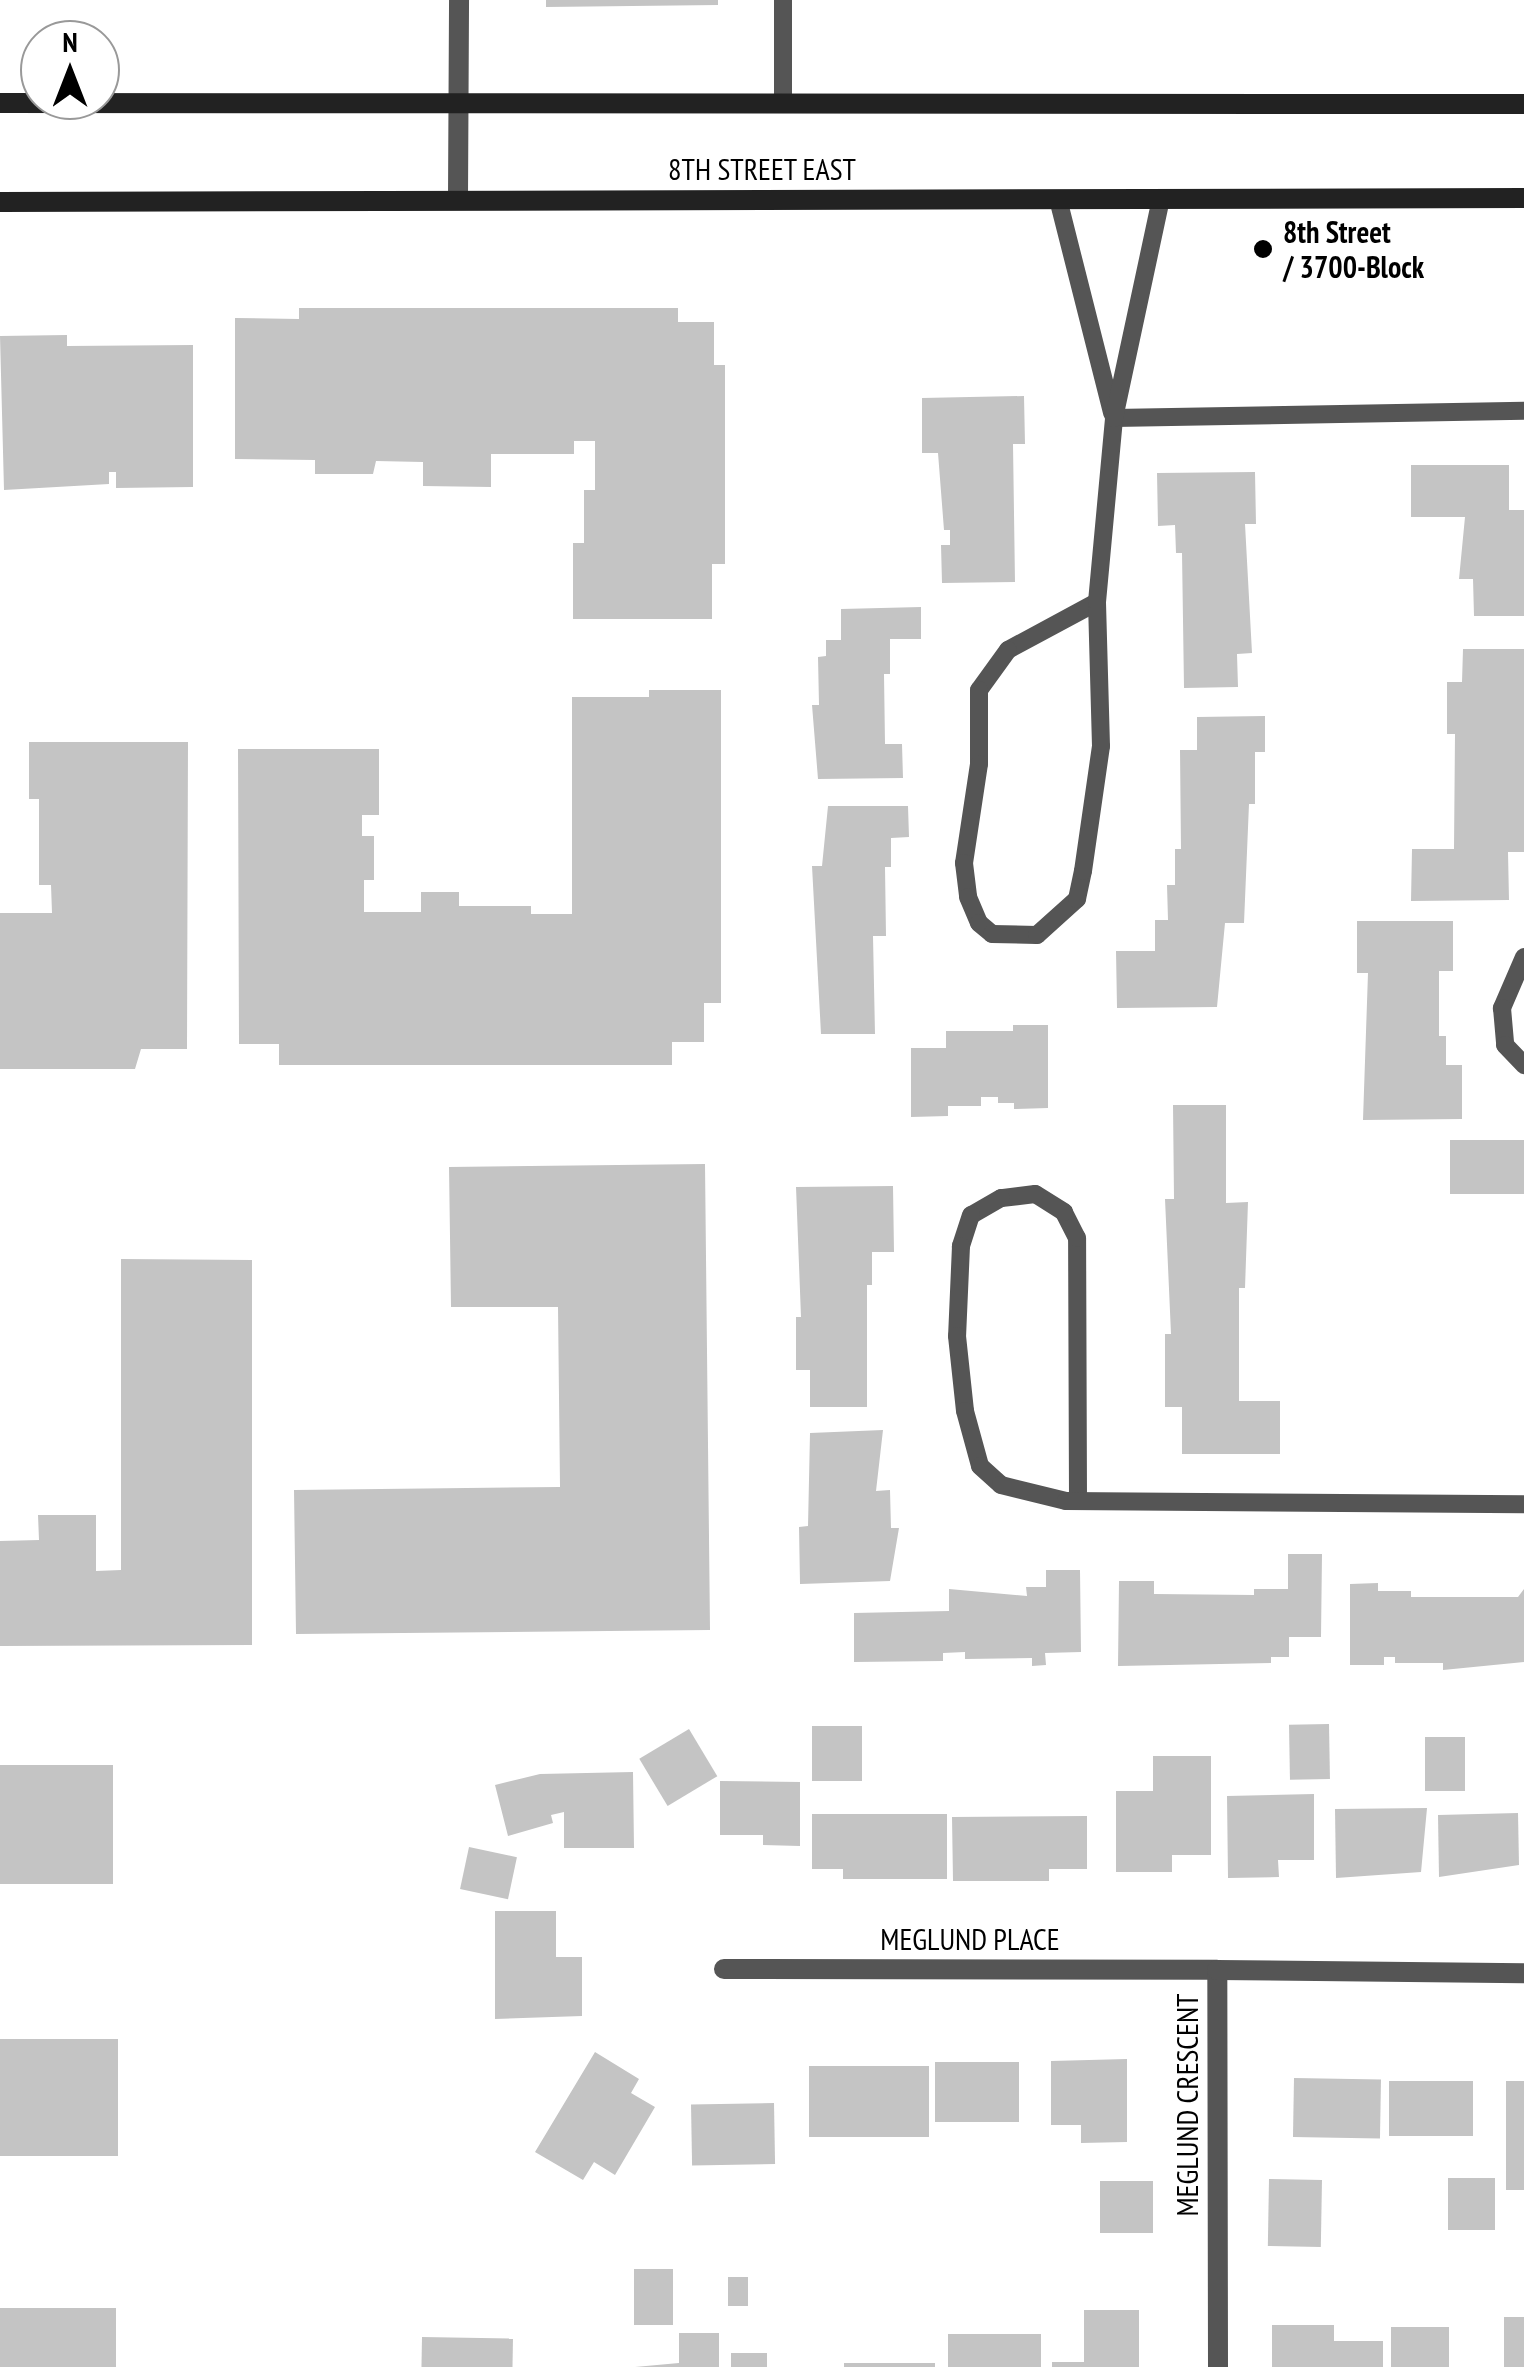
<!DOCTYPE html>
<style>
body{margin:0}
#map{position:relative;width:1524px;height:2367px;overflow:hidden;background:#fff;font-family:"PT Sans Narrow",sans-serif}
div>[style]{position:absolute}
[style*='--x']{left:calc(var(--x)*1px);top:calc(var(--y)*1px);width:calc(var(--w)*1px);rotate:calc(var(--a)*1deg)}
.building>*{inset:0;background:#c4c4c4;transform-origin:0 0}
.lane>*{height:18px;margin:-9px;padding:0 9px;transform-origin:9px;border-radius:9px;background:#555}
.street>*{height:20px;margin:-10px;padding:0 10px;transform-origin:10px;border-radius:10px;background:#555}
.secondary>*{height:20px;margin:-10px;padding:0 10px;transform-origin:10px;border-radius:10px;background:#222}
.dots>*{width:28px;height:28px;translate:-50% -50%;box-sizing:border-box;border:5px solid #fff;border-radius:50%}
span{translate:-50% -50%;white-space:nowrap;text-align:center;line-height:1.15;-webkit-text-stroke:8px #fff;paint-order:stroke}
.street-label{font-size:30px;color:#000}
.poi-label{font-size:30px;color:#000;font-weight:700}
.left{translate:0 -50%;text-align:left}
.north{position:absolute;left:20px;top:20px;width:100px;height:100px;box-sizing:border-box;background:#fff;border:2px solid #999;border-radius:50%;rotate:0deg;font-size:28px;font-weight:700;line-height:40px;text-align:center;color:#000}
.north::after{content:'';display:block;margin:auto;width:35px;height:45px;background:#000;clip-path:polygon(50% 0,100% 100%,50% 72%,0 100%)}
</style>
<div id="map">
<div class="building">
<i style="clip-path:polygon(546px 0,718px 0,718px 5px,546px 7px)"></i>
<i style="clip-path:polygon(299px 308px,678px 308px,678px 322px,714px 322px,714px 365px,725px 365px,725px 564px,712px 564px,712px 619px,573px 619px,573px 543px,584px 543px,584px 490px,595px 490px,595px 441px,574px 441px,574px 454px,491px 454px,491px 487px,423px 486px,423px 462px,376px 461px,373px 474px,315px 474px,315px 460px,235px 459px,235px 318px,299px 319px)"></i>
<i style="clip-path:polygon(67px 335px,67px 346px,193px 345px,193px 487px,116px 488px,116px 472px,109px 472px,109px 484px,4px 490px,0 336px)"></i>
<i style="clip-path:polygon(1024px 396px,1025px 444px,1013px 444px,1015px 582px,942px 583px,941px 545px,950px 545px,950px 530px,944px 530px,938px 453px,922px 453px,922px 398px)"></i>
<i style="clip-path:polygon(1411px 465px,1509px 465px,1509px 510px,1524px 510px,1524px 616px,1474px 616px,1473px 579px,1459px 579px,1465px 517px,1411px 517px)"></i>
<i style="clip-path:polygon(1255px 472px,1256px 524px,1245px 524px,1252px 653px,1237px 654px,1238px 687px,1184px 688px,1182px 553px,1176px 553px,1175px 525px,1158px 526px,1157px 473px)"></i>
<i style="clip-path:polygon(921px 607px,921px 639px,890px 639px,890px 674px,884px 674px,885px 744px,902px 744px,903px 778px,818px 779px,812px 705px,819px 705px,818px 657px,826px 656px,826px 640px,841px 640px,841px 609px)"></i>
<i style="clip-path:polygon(1463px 649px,1524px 649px,1524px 852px,1508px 852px,1509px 900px,1411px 901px,1412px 849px,1454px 849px,1455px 734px,1447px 734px,1447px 682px,1462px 682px)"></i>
<i style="clip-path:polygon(649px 690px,721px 690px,721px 1003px,704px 1003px,704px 1042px,672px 1042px,672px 1065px,279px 1065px,279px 1044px,239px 1044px,238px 749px,379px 749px,379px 815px,362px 815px,362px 836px,374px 836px,374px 880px,364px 880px,364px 912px,421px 912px,421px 892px,459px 892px,459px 906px,531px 906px,531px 914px,572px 914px,572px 697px,649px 697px)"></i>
<i style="clip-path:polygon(1265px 716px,1265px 752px,1255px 752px,1255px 804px,1249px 804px,1244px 923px,1225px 923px,1217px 1007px,1117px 1008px,1116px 951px,1155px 951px,1155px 920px,1168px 920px,1167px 885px,1175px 885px,1175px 849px,1181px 849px,1180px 750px,1197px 750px,1197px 717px)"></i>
<i style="clip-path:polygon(29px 742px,188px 742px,187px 1049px,141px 1049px,135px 1069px,0 1069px,0 913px,52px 913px,51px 885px,39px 885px,39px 799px,29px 799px)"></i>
<i style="clip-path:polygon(828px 806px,908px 806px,909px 837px,891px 838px,891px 867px,885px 867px,886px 936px,873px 936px,875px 1034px,821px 1034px,812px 866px,822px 866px)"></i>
<i style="clip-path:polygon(1357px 921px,1453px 921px,1453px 971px,1439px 971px,1439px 1036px,1446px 1036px,1446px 1065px,1462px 1065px,1462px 1119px,1363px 1120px,1368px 973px,1357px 973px)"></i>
<i style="clip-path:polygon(1013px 1025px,1048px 1025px,1048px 1108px,1014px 1109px,1014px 1103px,998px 1103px,998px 1097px,981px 1097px,981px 1106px,948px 1106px,948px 1116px,911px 1117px,911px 1048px,946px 1048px,946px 1031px,1013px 1031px)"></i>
<i style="clip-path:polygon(1173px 1105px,1226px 1105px,1226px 1203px,1248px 1202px,1245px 1288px,1239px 1288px,1239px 1401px,1280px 1401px,1280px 1454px,1182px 1454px,1182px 1407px,1165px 1407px,1165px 1334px,1171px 1334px,1165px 1199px,1174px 1199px)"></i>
<i style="left:1524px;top:1140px;width:54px;height:74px;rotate:90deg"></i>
<i style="clip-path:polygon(705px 1164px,710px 1630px,296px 1634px,294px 1490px,560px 1487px,558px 1307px,451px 1307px,449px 1167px)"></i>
<i style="clip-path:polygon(893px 1186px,894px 1252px,872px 1252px,872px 1285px,867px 1285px,867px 1407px,810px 1407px,810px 1370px,796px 1370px,796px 1317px,801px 1317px,796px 1187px)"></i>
<i style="clip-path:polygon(121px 1259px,252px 1260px,252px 1645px,0 1646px,0 1541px,39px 1540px,38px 1515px,96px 1515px,96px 1571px,121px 1570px)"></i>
<i style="clip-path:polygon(883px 1430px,876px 1491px,890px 1490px,891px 1528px,899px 1528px,890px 1581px,800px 1584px,799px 1527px,808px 1526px,810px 1433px)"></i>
<i style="clip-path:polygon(1288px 1554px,1322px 1554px,1321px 1637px,1289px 1637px,1289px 1657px,1271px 1657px,1271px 1663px,1118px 1666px,1119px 1581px,1154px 1581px,1154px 1594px,1254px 1595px,1254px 1589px,1288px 1589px)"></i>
<i style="clip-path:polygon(1046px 1570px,1080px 1570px,1081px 1652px,1045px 1653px,1046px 1665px,1032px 1666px,1032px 1658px,965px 1659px,965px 1652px,943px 1653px,943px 1661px,854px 1662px,854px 1613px,949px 1611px,949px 1589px,1027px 1596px,1026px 1587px,1046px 1587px)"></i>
<i style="clip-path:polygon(1378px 1583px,1378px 1591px,1411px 1591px,1411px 1597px,1518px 1597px,1524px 1589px,1524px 1662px,1443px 1670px,1443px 1663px,1395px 1663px,1395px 1657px,1384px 1657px,1384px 1665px,1350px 1665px,1350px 1584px)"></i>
<i style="left:1329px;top:1724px;width:55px;height:40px;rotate:89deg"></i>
<i style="left:812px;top:1726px;width:50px;height:55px"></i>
<i style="left:689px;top:1729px;width:55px;height:58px;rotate:59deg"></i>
<i style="left:1425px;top:1737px;width:40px;height:54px"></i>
<i style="clip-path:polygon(1153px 1756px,1211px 1756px,1211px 1855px,1172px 1855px,1172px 1872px,1116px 1872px,1116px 1791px,1153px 1791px)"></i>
<i style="left:113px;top:1765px;width:119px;height:113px;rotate:90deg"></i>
<i style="clip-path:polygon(633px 1772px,634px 1848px,564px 1848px,564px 1812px,551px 1815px,553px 1823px,508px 1836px,495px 1785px,540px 1774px)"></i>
<i style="clip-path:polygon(720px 1781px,800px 1782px,800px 1846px,763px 1845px,763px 1835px,720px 1835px)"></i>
<i style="clip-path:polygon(1314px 1794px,1314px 1860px,1278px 1860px,1279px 1877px,1228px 1878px,1227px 1796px)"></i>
<i style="clip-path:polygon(1427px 1808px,1421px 1872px,1336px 1878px,1335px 1809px)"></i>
<i style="clip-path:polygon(1518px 1813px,1519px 1865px,1439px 1877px,1438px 1815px)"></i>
<i style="clip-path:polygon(812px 1814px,947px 1814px,947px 1879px,843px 1879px,843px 1869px,812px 1869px)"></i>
<i style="clip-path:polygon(1087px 1816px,1087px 1869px,1049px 1869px,1049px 1881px,953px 1881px,952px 1817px)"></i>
<i style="left:469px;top:1847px;width:49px;height:43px;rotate:12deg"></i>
<i style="clip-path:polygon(495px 1911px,556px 1911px,556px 1957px,582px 1957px,582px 2016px,495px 2019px)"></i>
<i style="left:0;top:2039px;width:118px;height:117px"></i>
<i style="clip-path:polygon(595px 2052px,639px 2079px,631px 2093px,655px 2107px,615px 2175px,594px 2162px,583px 2180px,535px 2152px)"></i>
<i style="clip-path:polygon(1127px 2059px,1127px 2142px,1081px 2143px,1081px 2125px,1051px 2125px,1051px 2061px)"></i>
<i style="left:935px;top:2062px;width:84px;height:60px"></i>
<i style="left:809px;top:2066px;width:120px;height:71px"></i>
<i style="left:1294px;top:2078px;width:87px;height:59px;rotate:1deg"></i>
<i style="left:1473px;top:2081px;width:55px;height:84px;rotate:90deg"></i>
<i style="left:1506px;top:2081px;width:18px;height:109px"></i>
<i style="left:774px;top:2103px;width:61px;height:83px;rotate:89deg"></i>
<i style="left:1448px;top:2178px;width:47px;height:52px"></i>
<i style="left:1269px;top:2179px;width:53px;height:67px;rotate:1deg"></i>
<i style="left:1100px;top:2181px;width:53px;height:52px"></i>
<i style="left:634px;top:2269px;width:39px;height:56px"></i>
<i style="left:728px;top:2277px;width:20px;height:29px"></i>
<i style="left:0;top:2308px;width:116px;height:59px"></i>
<i style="clip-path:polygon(1084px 2310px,1139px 2310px,1139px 2367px,1052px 2367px,1052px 2362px,1084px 2362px)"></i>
<i style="left:1524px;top:2317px;width:50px;height:20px;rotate:90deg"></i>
<i style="clip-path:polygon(1272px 2325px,1334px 2325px,1334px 2341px,1383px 2341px,1383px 2367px,1272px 2367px)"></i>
<i style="left:1391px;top:2327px;width:58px;height:40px"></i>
<i style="clip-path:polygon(679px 2333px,719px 2333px,719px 2367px,635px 2367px,679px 2363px)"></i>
<i style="left:948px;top:2334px;width:93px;height:33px"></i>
<i style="left:422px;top:2337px;width:91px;height:30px;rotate:1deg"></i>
<i style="left:731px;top:2353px;width:36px;height:14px"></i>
<i style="left:844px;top:2363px;width:91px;height:4px"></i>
</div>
<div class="lane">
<i style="--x:783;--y:0;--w:104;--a:90"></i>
<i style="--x:1058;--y:199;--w:221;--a:75.8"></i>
<i style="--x:1114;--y:418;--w:410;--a:-1"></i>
<i style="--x:1097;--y:602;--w:101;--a:151.7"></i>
<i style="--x:1008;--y:650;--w:49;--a:125.9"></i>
<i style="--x:979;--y:690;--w:74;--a:90"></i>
<i style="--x:979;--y:764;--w:100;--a:98.6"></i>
<i style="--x:964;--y:863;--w:34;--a:83"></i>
<i style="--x:968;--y:897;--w:28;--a:67"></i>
<i style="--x:979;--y:923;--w:17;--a:40"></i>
<i style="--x:992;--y:934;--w:45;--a:1.3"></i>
<i style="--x:1037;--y:935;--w:54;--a:-42"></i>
<i style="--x:1077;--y:899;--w:29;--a:-78"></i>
<i style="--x:1083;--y:871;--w:126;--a:-81.8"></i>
<i style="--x:1101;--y:746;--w:144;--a:-91.6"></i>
<i style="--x:1097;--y:602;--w:185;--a:-84.7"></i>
<i style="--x:1114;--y:418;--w:224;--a:-77.9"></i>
<i style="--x:1524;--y:957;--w:56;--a:113.3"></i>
<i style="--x:1502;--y:1008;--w:37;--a:85"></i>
<i style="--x:1505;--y:1045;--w:28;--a:46"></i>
<i style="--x:1078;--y:1499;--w:261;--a:-90.2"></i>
<i style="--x:1077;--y:1238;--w:29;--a:-117"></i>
<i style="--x:1064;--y:1212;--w:34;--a:-148"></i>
<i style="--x:1035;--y:1194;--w:34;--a:173"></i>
<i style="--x:1001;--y:1198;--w:34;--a:150"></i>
<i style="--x:971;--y:1215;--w:33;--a:108"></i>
<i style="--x:961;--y:1246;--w:90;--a:92.5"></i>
<i style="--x:957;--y:1336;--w:75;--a:83.9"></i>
<i style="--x:965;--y:1411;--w:57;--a:74.7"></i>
<i style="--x:980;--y:1466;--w:28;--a:42"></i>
<i style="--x:1001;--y:1485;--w:67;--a:13.8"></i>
<i style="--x:1066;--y:1501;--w:458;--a:0.4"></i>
</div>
<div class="street">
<i style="--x:458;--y:198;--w:198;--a:-89.7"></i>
<i style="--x:724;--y:1969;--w:493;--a:0.1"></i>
<i style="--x:1218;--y:2367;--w:397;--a:-90.1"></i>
<i style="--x:1217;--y:1970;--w:307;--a:0.6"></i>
</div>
<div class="secondary">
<i style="--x:0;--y:103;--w:1524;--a:0.04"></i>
<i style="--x:0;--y:202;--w:1524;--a:-0.15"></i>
</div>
<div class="dots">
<i style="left:1263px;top:249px;background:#000"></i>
</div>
<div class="street-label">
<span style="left:762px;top:169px">8TH STREET EAST</span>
<span style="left:970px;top:1939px">MEGLUND PLACE</span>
<span style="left:1187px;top:2105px;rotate:-90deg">MEGLUND CRESCENT</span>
</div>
<div class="poi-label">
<span class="left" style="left:1283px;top:249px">8th Street<br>/ 3700-Block</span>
</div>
<div class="north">N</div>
</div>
